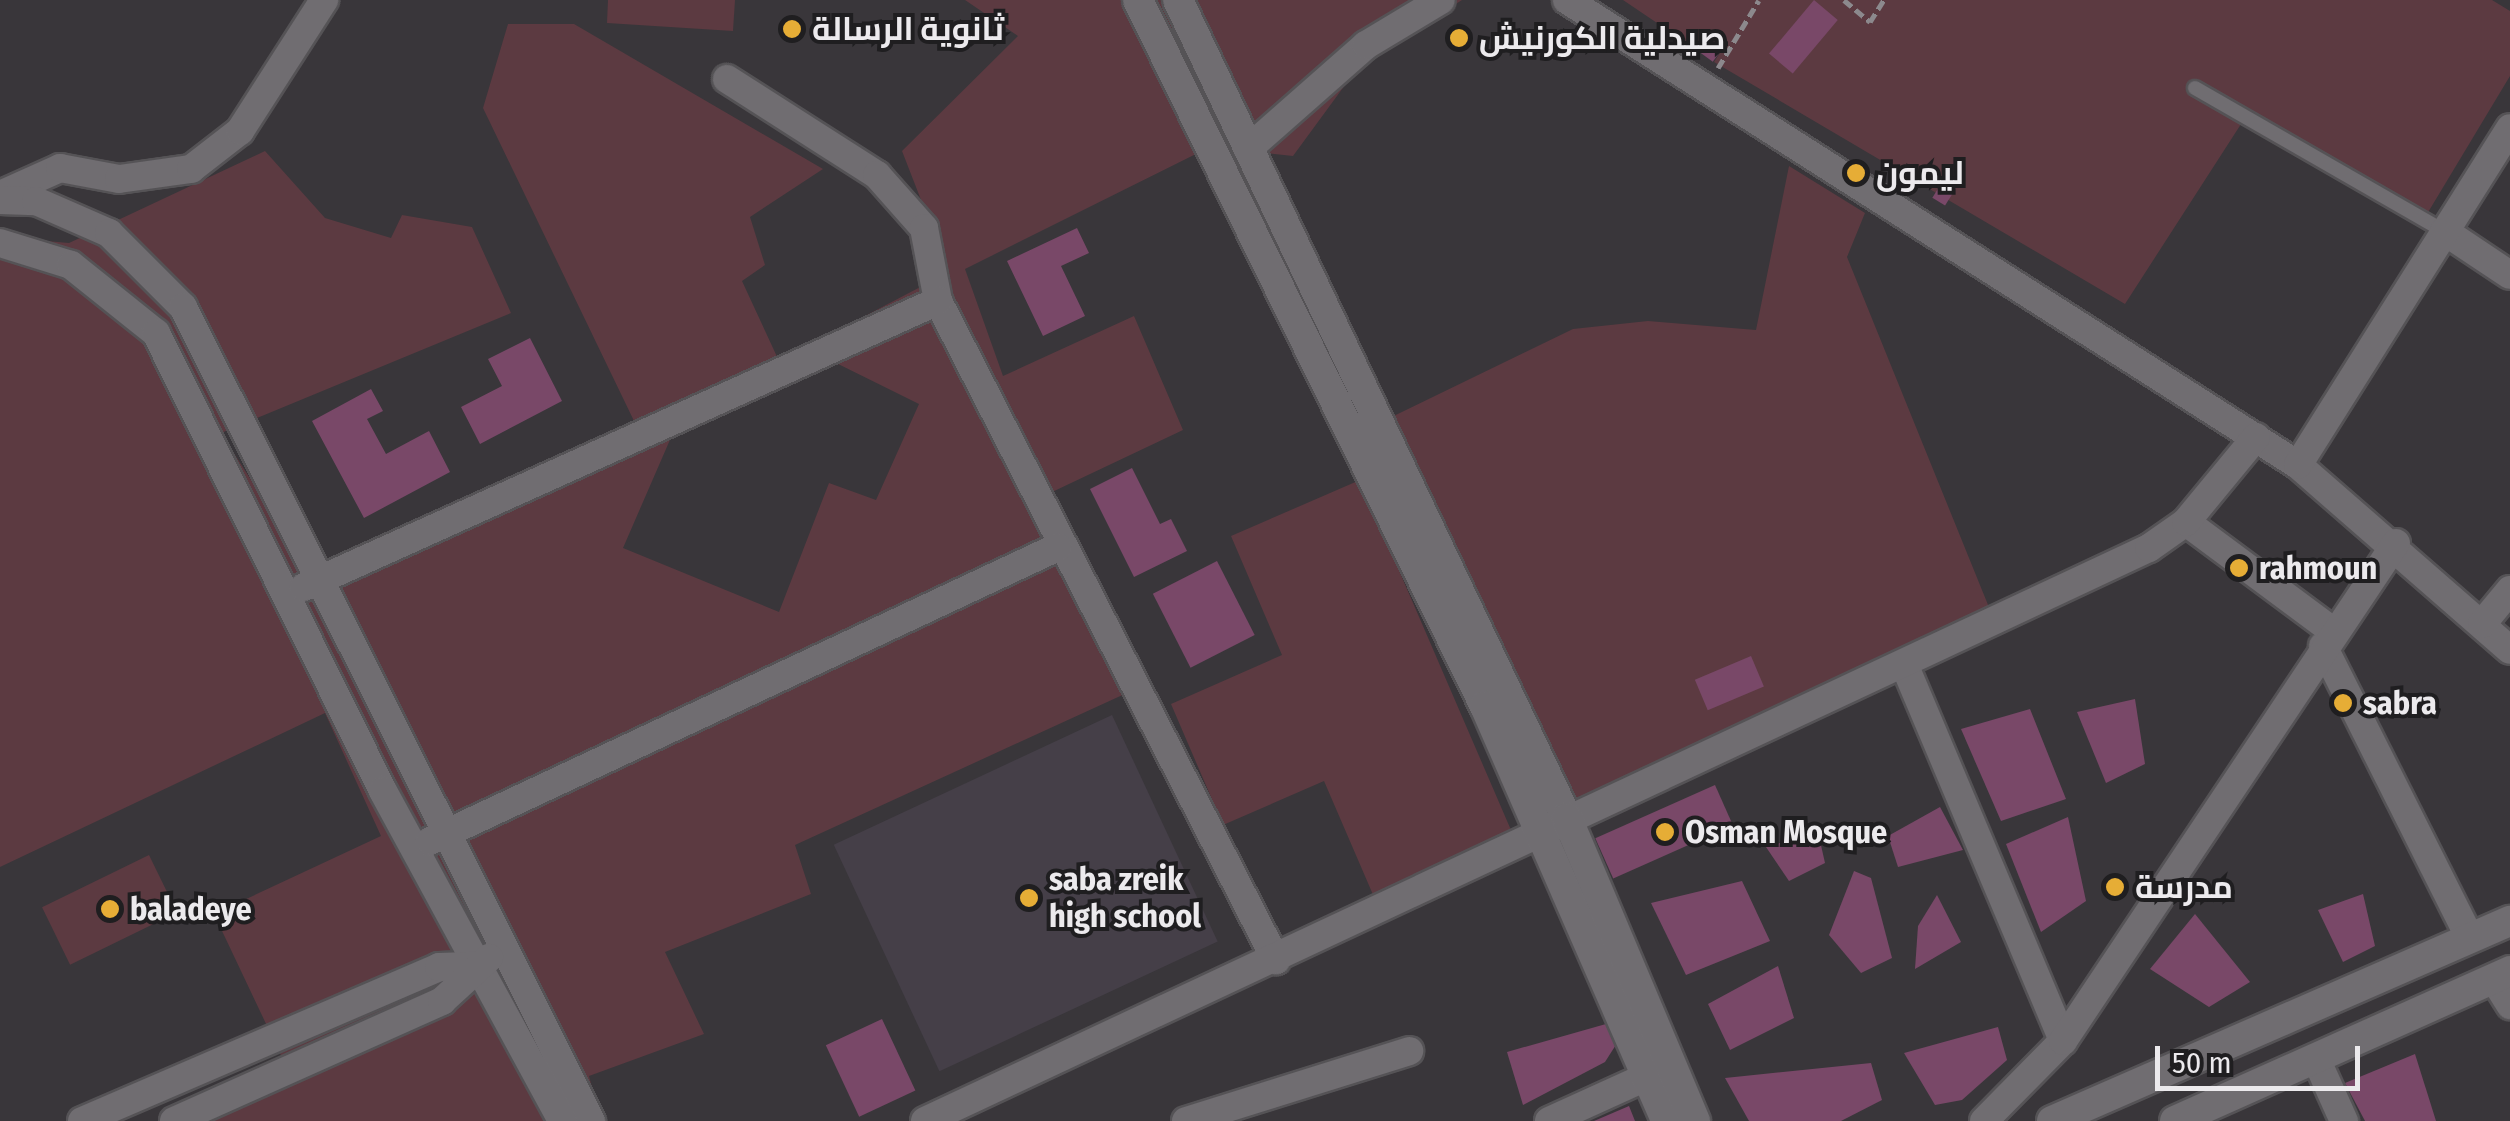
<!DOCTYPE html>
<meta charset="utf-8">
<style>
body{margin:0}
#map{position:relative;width:2510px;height:1121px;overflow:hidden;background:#39363a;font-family:"Fira Sans Condensed",Cairo,sans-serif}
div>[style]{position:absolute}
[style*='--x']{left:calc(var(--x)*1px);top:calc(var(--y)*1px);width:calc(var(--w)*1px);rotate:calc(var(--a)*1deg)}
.built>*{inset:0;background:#453f48;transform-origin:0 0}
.green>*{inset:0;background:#5c3a41;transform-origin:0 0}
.building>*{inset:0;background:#794868;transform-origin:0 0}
.path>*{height:5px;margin-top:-2.5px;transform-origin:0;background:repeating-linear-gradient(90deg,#8c898d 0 10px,transparent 0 15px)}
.roads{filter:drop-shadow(2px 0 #555356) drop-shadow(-2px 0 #555356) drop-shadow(0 2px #555356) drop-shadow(0 -2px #555356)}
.lane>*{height:14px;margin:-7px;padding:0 7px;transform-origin:7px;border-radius:7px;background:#706d71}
.street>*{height:28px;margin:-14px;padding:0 14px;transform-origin:14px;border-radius:14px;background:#706d71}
.secondary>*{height:30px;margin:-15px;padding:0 15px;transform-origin:15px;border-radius:15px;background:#706d71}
.dots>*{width:28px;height:28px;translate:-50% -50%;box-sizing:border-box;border:5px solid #1f1e20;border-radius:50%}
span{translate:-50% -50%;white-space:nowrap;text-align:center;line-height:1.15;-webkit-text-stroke:8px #1f1e20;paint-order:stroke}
.poi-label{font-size:32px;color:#eceaed;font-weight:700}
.left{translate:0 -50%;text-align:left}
.scale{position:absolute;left:2155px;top:1046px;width:205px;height:45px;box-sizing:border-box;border:5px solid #eceaed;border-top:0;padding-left:12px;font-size:30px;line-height:35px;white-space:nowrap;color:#eceaed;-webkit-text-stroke:8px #1f1e20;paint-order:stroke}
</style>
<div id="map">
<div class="built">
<i style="left:1112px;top:715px;width:250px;height:307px;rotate:65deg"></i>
</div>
<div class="green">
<i style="clip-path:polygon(608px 0,735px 0,733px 31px,607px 23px)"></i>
<i style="clip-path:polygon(evenodd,965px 0,1462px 0,1359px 66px,1293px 156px,1210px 147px,965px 269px,1003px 376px,1134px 316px,1183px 430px,1050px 493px,1140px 687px,795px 845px,811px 894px,665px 952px,704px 1034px,589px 1076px,601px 1121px,168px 1121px,286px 1066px,214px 914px,381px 836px,325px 713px,0 867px,0 237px,69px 243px,265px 151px,325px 218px,391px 238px,402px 215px,472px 227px,511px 313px,221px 433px,308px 569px,635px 423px,483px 108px,508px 24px,574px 24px,823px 169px,750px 217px,765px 265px,742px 281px,779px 361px,949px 272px,902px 151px,1018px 36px,965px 0,826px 358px,919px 404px,876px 500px,829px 483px,779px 612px,623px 548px,676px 426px,826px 358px)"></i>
<i style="clip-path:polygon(1623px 0,2492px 0,2510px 11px,2510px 76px,2421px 224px,2243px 121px,2125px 304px,1714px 62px,1723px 48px,1710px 39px,1700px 52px)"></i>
<i style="clip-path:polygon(1789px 166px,1865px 213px,1847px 257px,1997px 627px,1550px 833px,1371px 427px,1573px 329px,1648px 321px,1756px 330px)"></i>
<i style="clip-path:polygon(1360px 480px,1514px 837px,1374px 897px,1324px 781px,1223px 825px,1171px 704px,1282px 655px,1231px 536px)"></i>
<i style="left:149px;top:855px;width:64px;height:119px;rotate:64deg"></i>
</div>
<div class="building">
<i style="left:1814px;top:0;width:31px;height:70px;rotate:40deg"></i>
<i style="left:1709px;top:38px;width:17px;height:17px;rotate:36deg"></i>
<i style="left:1944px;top:179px;width:15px;height:22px;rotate:32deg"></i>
<i style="clip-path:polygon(1077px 228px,1089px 253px,1061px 266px,1085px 316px,1043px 336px,1007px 261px)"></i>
<i style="clip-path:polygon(530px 338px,562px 401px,480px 444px,461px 407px,502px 386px,488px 359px)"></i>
<i style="clip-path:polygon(371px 389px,383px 411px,367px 419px,386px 454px,429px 431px,450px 472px,364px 518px,312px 421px)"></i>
<i style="clip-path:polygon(1132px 468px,1160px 524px,1171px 519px,1187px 551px,1134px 577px,1090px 489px)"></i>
<i style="left:1217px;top:561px;width:83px;height:72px;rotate:63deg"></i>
<i style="left:1751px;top:656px;width:33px;height:61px;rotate:67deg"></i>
<i style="clip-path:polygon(2135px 699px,2145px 764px,2106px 783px,2077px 712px)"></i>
<i style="clip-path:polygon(2030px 709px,2066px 799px,2001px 821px,1961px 729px)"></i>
<i style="left:1715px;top:785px;width:44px;height:131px;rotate:66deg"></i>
<i style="clip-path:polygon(1940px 807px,1963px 850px,1898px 867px,1888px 836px)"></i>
<i style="clip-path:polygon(2068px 817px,2086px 901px,2041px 932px,2006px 844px)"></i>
<i style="clip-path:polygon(1818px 832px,1825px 863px,1789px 881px,1766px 847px)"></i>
<i style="clip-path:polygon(1854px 871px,1871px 878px,1892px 958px,1861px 973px,1829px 935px)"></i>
<i style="clip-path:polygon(1742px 881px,1770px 941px,1686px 975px,1651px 903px)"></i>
<i style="clip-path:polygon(2363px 894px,2375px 946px,2343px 962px,2318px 910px)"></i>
<i style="clip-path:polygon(1937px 895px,1961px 942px,1915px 969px,1918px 926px)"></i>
<i style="clip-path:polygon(2195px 914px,2250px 982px,2209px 1007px,2150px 969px)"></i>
<i style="clip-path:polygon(1778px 966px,1794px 1018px,1730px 1050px,1708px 1004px)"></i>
<i style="left:882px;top:1019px;width:79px;height:62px;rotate:65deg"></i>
<i style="clip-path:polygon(1613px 1022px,1619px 1040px,1605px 1062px,1523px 1105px,1507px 1052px)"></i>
<i style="clip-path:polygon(1998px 1027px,2007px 1060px,1962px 1100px,1935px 1105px,1904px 1053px)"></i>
<i style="clip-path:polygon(2415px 1054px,2436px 1121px,2365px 1121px,2345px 1083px)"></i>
<i style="clip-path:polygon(1871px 1063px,1882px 1100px,1841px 1121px,1749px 1121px,1725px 1078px)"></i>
<i style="clip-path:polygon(1629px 1106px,1635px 1121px,1594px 1121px)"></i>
</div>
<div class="path">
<i style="--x:1844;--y:0;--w:34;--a:40"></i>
<i style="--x:1870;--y:22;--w:26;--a:-58"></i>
<i style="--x:1718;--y:68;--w:79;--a:-58.9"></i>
</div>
<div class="roads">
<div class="lane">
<i style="--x:2195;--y:88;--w:287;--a:29.9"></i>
</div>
<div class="street">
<i style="--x:1567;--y:0;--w:866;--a:32.46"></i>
<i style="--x:2298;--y:465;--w:281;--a:41.1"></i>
<i style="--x:727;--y:79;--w:178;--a:32.6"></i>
<i style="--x:877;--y:175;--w:71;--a:48.4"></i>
<i style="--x:924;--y:228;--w:74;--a:79.1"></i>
<i style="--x:938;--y:301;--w:741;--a:62.85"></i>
<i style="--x:1248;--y:149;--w:157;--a:-41.4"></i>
<i style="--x:1366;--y:45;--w:87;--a:-31"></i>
<i style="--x:0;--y:195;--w:66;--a:-24.2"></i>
<i style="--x:60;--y:168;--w:60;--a:10.6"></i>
<i style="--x:119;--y:179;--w:73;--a:-7.9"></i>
<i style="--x:191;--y:169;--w:62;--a:-37.8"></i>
<i style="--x:240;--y:131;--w:156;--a:-57.3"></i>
<i style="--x:0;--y:200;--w:36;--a:2"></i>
<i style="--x:36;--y:201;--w:80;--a:23.7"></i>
<i style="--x:109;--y:233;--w:105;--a:45"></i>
<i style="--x:183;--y:307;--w:911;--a:63.38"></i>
<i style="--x:2444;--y:231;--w:79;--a:33.7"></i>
<i style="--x:0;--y:243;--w:74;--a:17.2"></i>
<i style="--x:71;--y:265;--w:109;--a:38.7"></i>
<i style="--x:156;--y:333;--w:511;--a:63.64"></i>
<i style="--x:383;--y:791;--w:375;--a:61.5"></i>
<i style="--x:2298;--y:465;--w:398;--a:-57.8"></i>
<i style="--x:2186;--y:522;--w:184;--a:36.6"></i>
<i style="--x:304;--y:587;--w:696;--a:-24.28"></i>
<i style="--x:2482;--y:624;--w:44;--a:-50.5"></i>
<i style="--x:2323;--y:646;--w:327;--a:63.3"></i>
<i style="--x:1904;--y:664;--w:409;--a:67.1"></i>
<i style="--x:430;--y:841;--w:693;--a:-25.09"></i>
<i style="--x:2494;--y:979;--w:31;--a:58"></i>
<i style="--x:2318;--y:1063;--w:64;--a:65.9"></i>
<i style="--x:82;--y:1121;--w:389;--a:-23.3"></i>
<i style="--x:439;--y:967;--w:36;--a:-2"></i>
<i style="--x:174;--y:1121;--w:294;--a:-24.1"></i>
<i style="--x:442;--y:1001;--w:64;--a:-42.5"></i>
<i style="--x:925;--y:1121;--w:1351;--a:-25.09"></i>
<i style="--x:2149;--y:548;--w:45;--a:-35.1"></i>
<i style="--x:2186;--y:522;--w:110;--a:-50.5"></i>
<i style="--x:1186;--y:1121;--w:234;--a:-17.4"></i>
<i style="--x:1549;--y:1121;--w:107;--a:-24.4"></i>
<i style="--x:1984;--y:1121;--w:112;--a:-45.4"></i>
<i style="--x:2063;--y:1041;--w:599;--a:-56.23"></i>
</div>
<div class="secondary">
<i style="--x:1138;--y:0;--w:787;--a:63.83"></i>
<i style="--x:1485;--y:706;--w:453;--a:66.4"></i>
<i style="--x:1178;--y:0;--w:906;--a:64.57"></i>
<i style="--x:1567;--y:818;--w:329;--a:67.1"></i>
<i style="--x:2052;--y:1121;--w:500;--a:-23.6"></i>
<i style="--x:2175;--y:1121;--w:367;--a:-24.1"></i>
</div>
</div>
<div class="dots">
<i style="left:792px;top:29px;background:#e6ad36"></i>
<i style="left:1459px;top:38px;background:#e6ad36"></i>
<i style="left:1856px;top:173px;background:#e6ad36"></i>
<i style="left:2239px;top:568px;background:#e6ad36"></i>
<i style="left:2343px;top:703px;background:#e6ad36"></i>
<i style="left:1665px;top:832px;background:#e6ad36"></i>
<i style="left:2115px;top:887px;background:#e6ad36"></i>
<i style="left:1029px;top:898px;background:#e6ad36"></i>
<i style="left:110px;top:909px;background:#e6ad36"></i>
</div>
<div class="poi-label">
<span class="left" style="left:812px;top:29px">ثانوية الرسالة</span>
<span class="left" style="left:1479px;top:38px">صيدلية الكورنيش</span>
<span class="left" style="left:1876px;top:173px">ليمون</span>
<span class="left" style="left:2259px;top:568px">rahmoun</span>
<span class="left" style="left:2363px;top:703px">sabra</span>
<span class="left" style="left:1685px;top:832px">Osman Mosque</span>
<span class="left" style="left:1049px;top:898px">saba zreik<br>high school</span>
<span class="left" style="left:2135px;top:887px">مدرسة</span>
<span class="left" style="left:130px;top:909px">baladeye</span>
</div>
<div class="scale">50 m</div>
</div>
